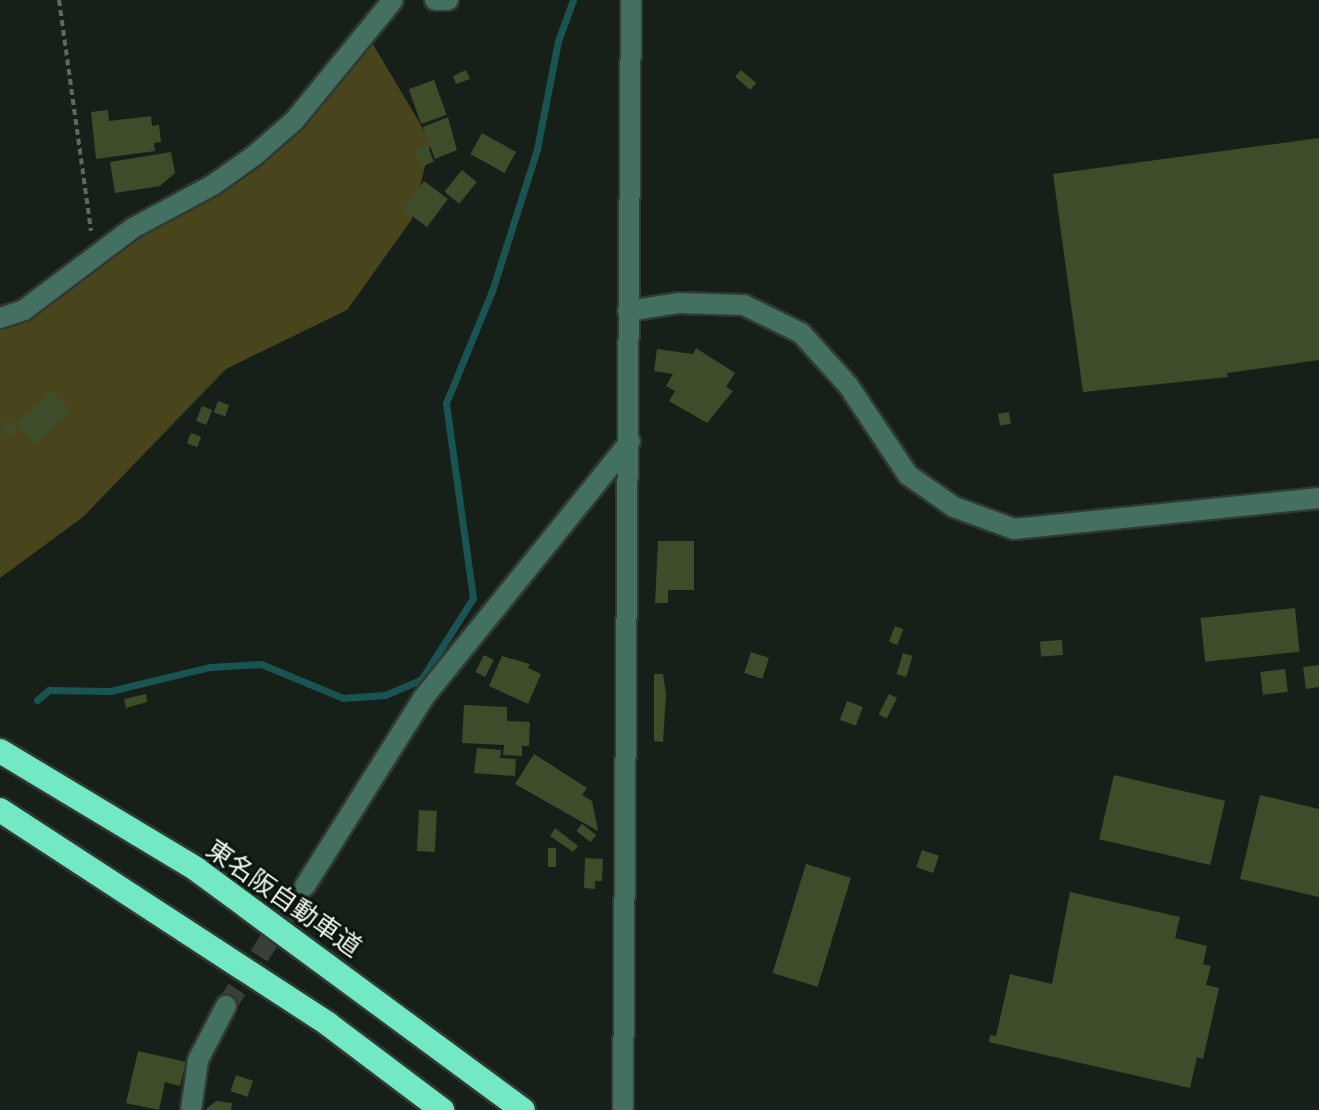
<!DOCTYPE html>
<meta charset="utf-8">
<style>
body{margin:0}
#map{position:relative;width:1319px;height:1110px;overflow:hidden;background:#161f18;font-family:Ubuntu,"Noto Sans JP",sans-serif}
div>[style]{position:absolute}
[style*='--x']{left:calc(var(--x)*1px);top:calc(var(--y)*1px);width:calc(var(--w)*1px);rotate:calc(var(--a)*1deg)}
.forest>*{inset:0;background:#48451d}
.stream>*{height:7px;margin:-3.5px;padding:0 3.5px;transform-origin:3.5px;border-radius:3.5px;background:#195453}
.building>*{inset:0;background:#3e4d29;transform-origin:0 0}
.minor-tunnel>*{height:20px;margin-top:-10px;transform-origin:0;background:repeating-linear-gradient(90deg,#373f38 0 20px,transparent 0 30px)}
.path>*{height:4px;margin-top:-2px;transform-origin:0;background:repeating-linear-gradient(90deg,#606861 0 6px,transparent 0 10px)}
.roads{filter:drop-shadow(2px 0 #303932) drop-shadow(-2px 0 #303932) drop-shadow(0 2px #303932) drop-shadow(0 -2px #303932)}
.minor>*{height:20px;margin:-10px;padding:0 10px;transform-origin:10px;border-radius:10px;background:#447061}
.highway>*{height:24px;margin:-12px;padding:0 12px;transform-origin:12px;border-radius:12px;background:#72e8c4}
span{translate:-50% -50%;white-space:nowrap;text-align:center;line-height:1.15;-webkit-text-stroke:6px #0d150f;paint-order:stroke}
.street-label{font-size:26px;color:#eff5f0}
</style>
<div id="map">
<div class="forest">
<i style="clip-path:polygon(371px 41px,431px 142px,412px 219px,347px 310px,226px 369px,83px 517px,0 578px,0 330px,274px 131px)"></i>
</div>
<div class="stream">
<i style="--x:37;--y:700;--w:16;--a:-40"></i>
<i style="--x:49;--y:690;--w:61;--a:0.9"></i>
<i style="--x:110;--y:691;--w:103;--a:-13.5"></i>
<i style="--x:210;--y:667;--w:51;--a:-3.4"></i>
<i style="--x:261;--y:664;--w:89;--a:22.5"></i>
<i style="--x:343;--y:698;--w:42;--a:-4.1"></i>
<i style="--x:385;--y:695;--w:39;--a:-23"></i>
<i style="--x:421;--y:680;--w:97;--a:-57.6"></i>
<i style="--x:473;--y:598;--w:197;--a:-97.9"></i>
<i style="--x:446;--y:403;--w:121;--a:-67.7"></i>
<i style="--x:492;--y:291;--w:149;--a:-72.4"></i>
<i style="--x:537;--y:149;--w:110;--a:-79"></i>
<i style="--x:558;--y:41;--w:44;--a:-69.9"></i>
</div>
<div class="building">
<i style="clip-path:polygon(466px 70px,470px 79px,456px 84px,453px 76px)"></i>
<i style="left:741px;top:70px;width:20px;height:9px;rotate:41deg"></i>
<i style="left:434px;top:80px;width:37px;height:27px;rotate:70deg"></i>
<i style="clip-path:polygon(108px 110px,109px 121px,151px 116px,152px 126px,159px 125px,161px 142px,154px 143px,155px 151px,96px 159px,91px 112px)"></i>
<i style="clip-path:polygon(448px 117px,457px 150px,435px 159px,423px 127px)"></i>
<i style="left:482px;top:133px;width:39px;height:24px;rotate:29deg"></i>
<i style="clip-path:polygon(1319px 138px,1319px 360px,1227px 373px,1228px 377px,1083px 392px,1053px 174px)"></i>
<i style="left:427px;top:144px;width:19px;height:13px;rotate:69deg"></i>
<i style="clip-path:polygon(171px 152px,175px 173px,160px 186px,115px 193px,110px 162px)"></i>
<i style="left:462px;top:170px;width:19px;height:28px;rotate:39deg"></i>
<i style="left:424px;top:181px;width:30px;height:35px;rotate:37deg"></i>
<i style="clip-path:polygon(696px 348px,735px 373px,726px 387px,733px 391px,707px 423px,669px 401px,675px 391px,666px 386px,673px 374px,654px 371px,657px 349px,693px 354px)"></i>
<i style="left:52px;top:391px;width:28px;height:48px;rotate:48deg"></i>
<i style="left:218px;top:401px;width:12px;height:12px;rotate:20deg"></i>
<i style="left:202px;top:406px;width:11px;height:16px;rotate:22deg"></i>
<i style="left:1009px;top:412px;width:12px;height:11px;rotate:81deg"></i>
<i style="left:8px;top:420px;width:13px;height:11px;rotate:45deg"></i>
<i style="left:191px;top:433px;width:11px;height:11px;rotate:22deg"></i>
<i style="clip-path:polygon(658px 541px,694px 541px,694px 590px,668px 590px,668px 603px,655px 603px)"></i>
<i style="left:1295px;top:608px;width:44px;height:95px;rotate:84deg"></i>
<i style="left:895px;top:626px;width:9px;height:17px;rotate:21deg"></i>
<i style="left:1062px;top:640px;width:15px;height:22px;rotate:86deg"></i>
<i style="left:751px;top:652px;width:19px;height:22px;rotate:18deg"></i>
<i style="left:903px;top:653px;width:10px;height:22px;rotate:17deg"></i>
<i style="left:484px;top:655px;width:11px;height:19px;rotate:27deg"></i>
<i style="clip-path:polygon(502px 656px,530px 664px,528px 668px,541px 674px,528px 704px,489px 686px)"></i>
<i style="clip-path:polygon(1319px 665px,1319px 687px,1306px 689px,1303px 667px)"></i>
<i style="left:1285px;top:669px;width:23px;height:25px;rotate:83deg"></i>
<i style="clip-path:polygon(654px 674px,663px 674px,666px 694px,663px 742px,654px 741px)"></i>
<i style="clip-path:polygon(146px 694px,147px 702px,126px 708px,124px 699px)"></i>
<i style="left:889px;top:694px;width:9px;height:23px;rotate:27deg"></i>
<i style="left:847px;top:701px;width:17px;height:20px;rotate:21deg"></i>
<i style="clip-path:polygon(464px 705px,507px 707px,507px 721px,530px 722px,529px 746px,522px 746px,522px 756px,503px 755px,504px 745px,462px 743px)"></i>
<i style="clip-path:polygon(477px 748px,501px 750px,500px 758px,516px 759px,515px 776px,474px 773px)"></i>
<i style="clip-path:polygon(534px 754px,587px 788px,582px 795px,592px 801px,598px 831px,515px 784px)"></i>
<i style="left:1114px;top:775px;width:114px;height:66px;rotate:13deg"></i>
<i style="clip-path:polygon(1260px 795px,1319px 809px,1319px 897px,1240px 879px)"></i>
<i style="left:419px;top:810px;width:18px;height:41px;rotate:3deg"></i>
<i style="left:582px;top:824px;width:18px;height:9px;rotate:38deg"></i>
<i style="clip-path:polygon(555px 828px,578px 846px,573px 852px,550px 836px)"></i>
<i style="left:548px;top:848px;width:8px;height:19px"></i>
<i style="left:922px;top:850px;width:18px;height:18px;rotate:19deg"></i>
<i style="clip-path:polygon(585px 858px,603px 859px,602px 881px,595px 881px,595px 889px,584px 888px)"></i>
<i style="left:806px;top:864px;width:47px;height:114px;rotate:17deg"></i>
<i style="clip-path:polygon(1070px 892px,1180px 917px,1175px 938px,1207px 946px,1203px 964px,1211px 966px,1206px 985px,1219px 988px,1203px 1059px,1197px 1057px,1190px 1088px,989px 1042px,990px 1035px,996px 1036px,1010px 974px,1052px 984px)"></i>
<i style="clip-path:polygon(138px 1051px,186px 1062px,180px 1086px,165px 1082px,159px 1110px,126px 1103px)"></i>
<i style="left:236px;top:1075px;width:18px;height:17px;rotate:19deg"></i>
<i style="clip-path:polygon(216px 1101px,232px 1103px,231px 1110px,205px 1110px)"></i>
</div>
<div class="minor-tunnel">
<i style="--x:226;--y:1006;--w:144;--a:-56.6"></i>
</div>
<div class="path">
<i style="--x:59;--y:0;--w:233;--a:82.1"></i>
</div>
<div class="roads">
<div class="minor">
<i style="--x:435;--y:0;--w:13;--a:0"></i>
<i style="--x:628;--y:311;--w:52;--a:-8.9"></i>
<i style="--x:679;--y:303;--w:65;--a:1.8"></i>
<i style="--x:744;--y:305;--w:64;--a:26.2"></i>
<i style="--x:801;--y:333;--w:70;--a:47.9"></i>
<i style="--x:848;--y:385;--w:108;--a:56.3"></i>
<i style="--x:908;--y:475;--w:56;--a:34.8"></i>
<i style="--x:954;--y:507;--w:64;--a:20.1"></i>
<i style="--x:1014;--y:529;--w:307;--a:-5.8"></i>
<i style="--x:0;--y:318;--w:25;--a:-18"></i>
<i style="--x:24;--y:310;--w:136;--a:-37"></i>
<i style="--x:133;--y:228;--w:91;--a:-28.3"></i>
<i style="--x:213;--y:185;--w:52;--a:-35.5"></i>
<i style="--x:255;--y:155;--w:52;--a:-41.1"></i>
<i style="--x:294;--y:121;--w:156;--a:-50.7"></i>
<i style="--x:305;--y:886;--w:223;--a:-57.8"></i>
<i style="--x:424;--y:697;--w:328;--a:-51.1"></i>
<i style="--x:191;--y:1110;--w:50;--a:-82"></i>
<i style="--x:198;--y:1060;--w:61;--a:-62.6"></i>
<i style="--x:623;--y:1110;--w:1110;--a:-89.59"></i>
</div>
<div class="highway">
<i style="--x:0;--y:751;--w:229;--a:31"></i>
<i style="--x:196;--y:869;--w:406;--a:36.4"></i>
<i style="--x:0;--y:810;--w:392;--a:33.1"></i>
<i style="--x:328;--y:1024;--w:143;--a:37"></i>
</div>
</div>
<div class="street-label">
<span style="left:284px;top:898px;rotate:35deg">東名阪自動車道</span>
</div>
</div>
